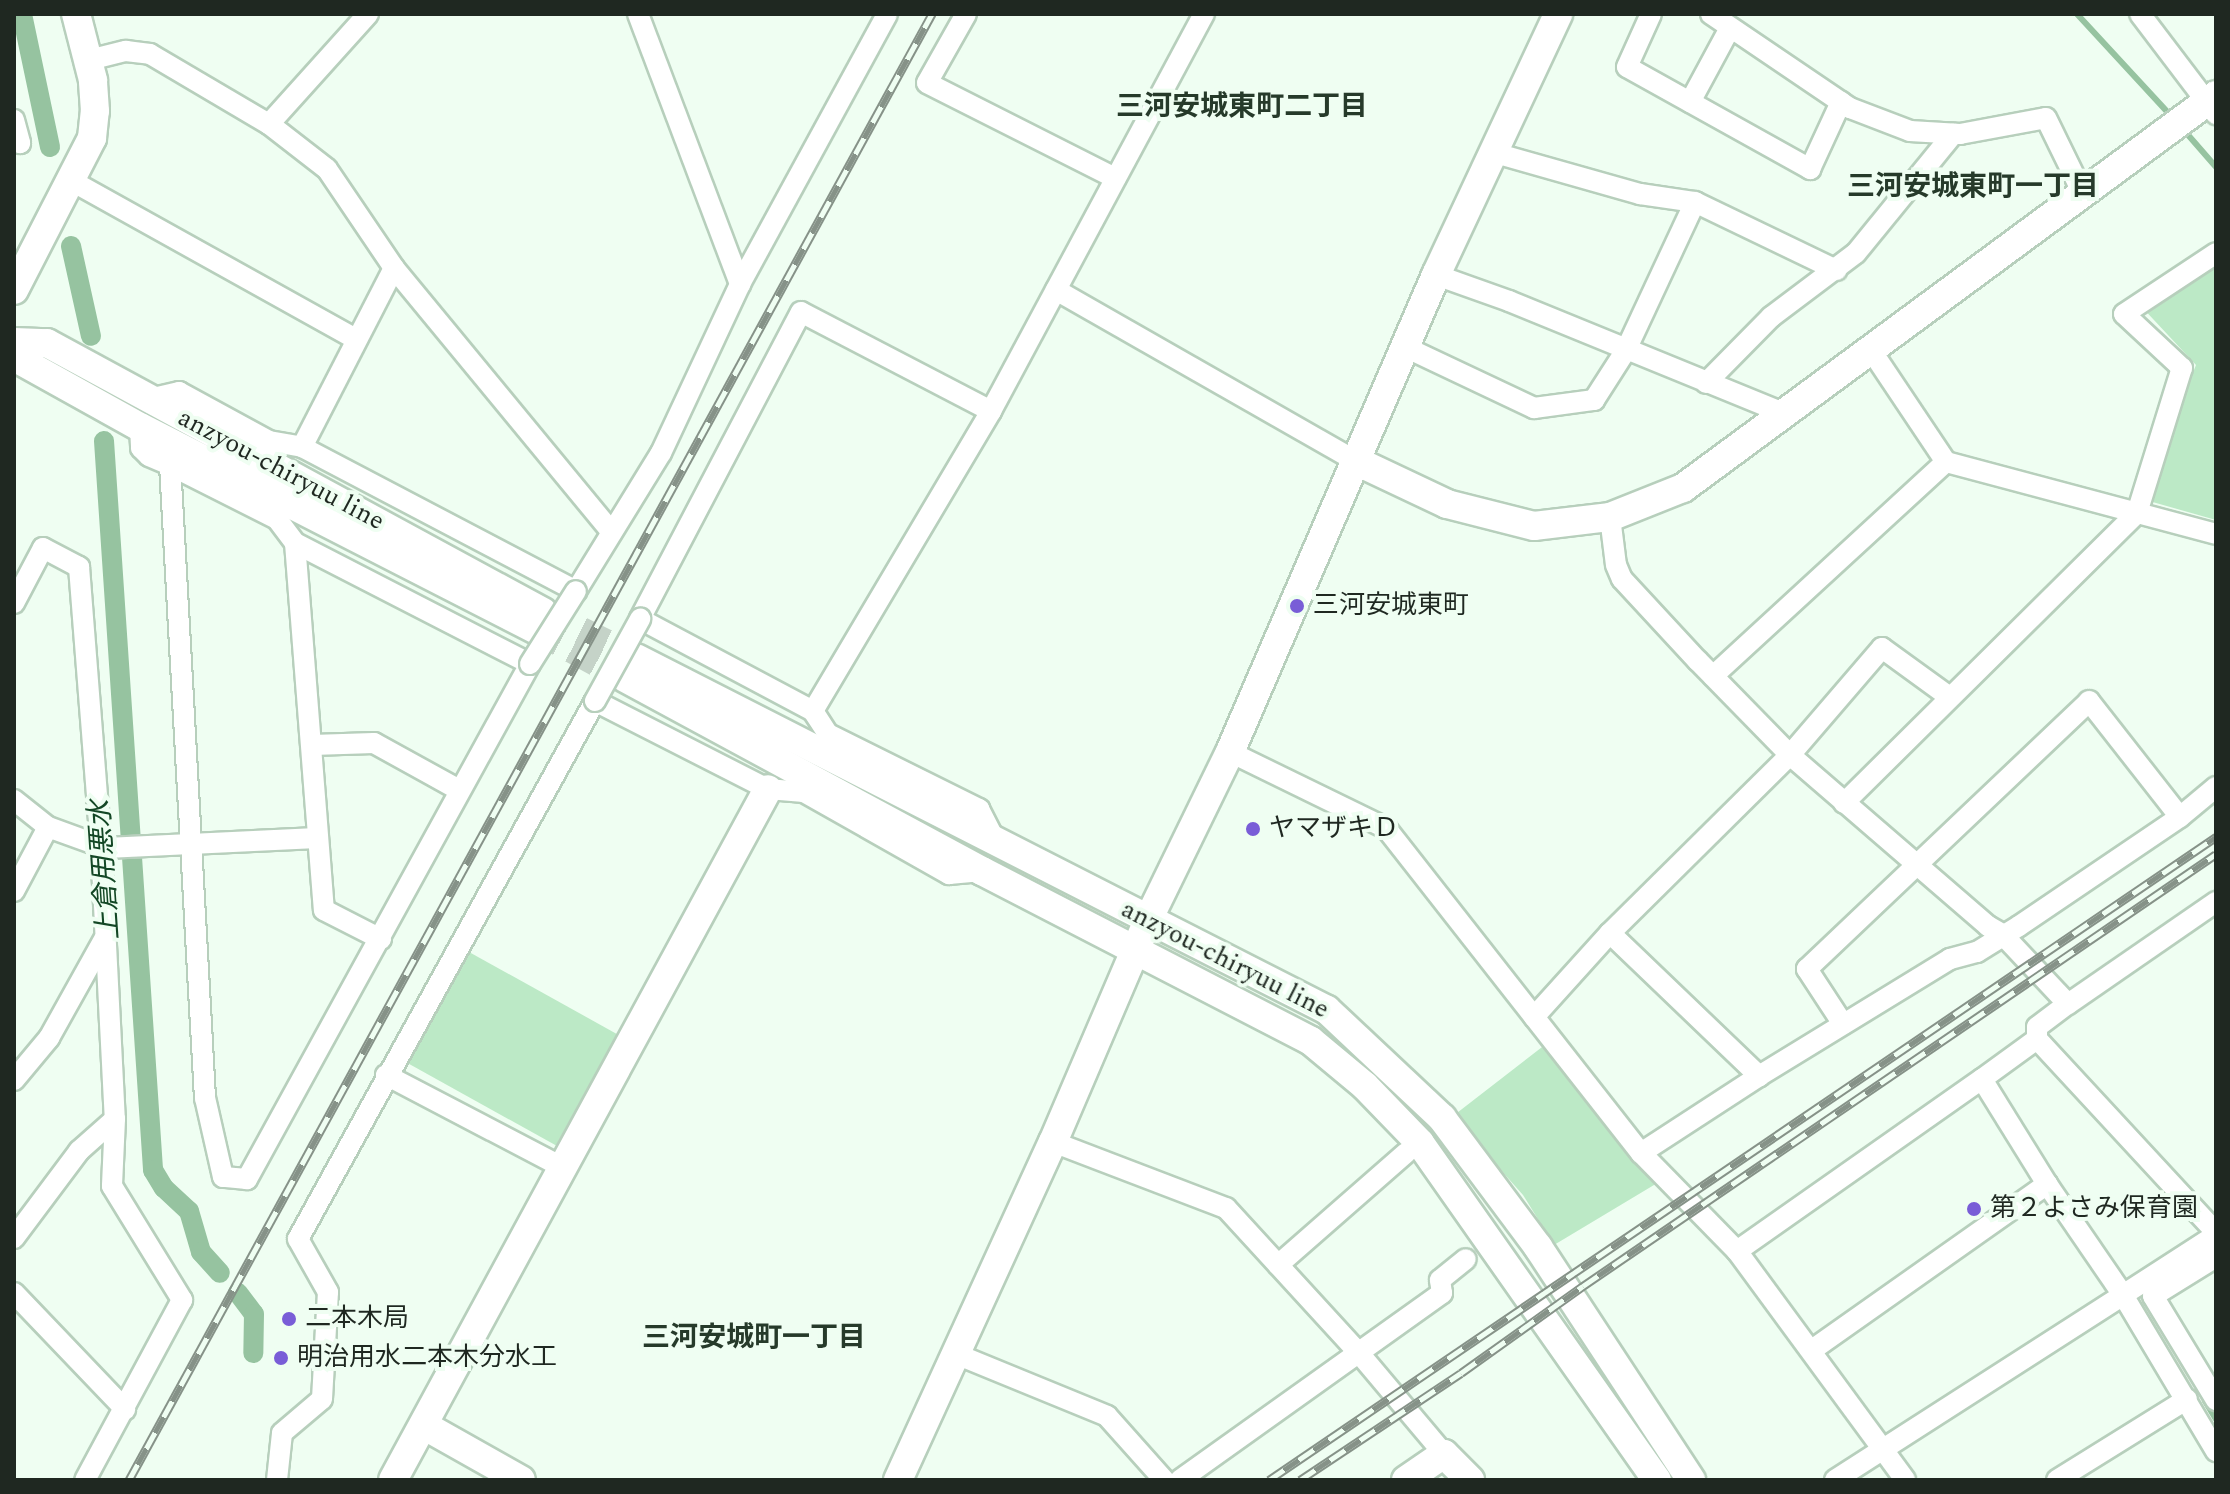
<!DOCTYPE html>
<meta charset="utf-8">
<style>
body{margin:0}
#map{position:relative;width:2230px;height:1494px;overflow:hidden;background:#effef2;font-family:Spectral,"Noto Sans JP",serif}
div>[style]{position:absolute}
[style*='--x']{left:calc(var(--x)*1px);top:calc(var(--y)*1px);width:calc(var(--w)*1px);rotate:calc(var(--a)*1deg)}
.green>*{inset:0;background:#bce9c6;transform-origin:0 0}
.stream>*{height:6px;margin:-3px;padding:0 3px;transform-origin:3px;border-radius:3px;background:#96c3a0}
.canal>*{height:20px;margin:-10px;padding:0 10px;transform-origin:10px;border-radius:10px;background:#96c3a0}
.secondary-tunnel>*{height:28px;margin-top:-14px;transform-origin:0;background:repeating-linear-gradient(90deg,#c5d3c8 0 28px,transparent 0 42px)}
.roads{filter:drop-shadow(2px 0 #b7cfbc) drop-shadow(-2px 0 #b7cfbc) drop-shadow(0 2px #b7cfbc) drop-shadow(0 -2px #b7cfbc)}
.street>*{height:20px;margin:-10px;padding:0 10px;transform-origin:10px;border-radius:10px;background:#fff}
.secondary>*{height:28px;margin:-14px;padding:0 14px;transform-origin:14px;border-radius:14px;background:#fff}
.rail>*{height:9px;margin-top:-4.5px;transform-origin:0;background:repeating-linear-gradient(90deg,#effef2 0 18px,#869288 0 36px);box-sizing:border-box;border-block:2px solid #869288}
.bridges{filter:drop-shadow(2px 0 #b7cfbc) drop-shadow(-2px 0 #b7cfbc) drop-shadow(0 2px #b7cfbc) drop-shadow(0 -2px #b7cfbc)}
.street-bridge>*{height:20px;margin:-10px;padding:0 10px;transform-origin:10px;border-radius:10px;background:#fff}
.dots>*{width:22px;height:22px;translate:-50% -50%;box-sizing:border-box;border:4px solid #effef2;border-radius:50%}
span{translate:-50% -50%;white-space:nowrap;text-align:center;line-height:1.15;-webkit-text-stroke:8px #effef2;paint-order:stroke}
.street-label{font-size:26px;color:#1f2821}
.poi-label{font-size:26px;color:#1f2821}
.left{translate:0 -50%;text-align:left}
.neighbourhood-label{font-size:28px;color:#263a2a;font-weight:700}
.water-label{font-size:28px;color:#134725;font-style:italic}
.frame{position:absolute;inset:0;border:16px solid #1f2821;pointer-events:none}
</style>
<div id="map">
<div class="green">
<i style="clip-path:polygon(2216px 253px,2216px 520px,2142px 499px,2196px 365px,2139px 304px)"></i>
<i style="left:469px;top:952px;width:170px;height:127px;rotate:29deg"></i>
<i style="clip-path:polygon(1546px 1044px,1659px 1182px,1554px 1245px,1523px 1195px,1453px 1116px)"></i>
</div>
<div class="stream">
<i style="--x:2077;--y:14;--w:140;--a:47.3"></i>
<i style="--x:2182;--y:128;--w:52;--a:48.9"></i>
<i style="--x:2205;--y:1401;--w:21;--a:59"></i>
</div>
<div class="canal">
<i style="--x:22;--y:14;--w:136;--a:78.1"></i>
<i style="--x:71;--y:246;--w:92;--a:77.5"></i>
<i style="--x:104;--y:441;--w:731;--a:86.15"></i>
<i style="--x:153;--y:1170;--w:21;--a:59"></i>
<i style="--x:164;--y:1188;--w:34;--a:43"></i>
<i style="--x:189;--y:1211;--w:43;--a:73.7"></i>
<i style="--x:201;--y:1252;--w:28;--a:48"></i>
<i style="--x:238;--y:1293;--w:26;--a:53"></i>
<i style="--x:254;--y:1314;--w:39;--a:91"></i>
</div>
<div class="secondary-tunnel">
<i style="--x:543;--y:612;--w:104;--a:26.3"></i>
<i style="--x:535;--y:629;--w:102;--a:28.6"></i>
</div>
<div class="roads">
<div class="street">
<i style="--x:638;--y:14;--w:289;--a:69.3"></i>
<i style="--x:966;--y:14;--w:79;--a:119.5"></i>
<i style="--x:927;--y:83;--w:211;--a:26.8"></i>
<i style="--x:1651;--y:14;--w:58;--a:114.4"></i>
<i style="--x:1627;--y:67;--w:210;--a:29.1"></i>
<i style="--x:1810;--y:169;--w:74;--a:-65.2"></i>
<i style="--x:1711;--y:14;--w:168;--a:34.1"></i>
<i style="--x:1850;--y:108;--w:64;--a:21"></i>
<i style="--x:1910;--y:131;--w:50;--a:3.4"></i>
<i style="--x:1960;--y:134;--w:87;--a:-10.5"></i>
<i style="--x:2046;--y:118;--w:85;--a:64"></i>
<i style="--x:2140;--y:14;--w:126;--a:52.8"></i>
<i style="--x:89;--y:60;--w:38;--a:-14"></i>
<i style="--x:126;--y:51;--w:24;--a:7"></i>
<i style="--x:150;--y:54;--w:138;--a:30.5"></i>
<i style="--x:269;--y:124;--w:73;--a:37.8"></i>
<i style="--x:327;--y:169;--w:120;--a:55.9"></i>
<i style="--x:394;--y:268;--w:342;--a:50.5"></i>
<i style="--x:1690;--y:102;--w:84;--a:-61.6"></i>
<i style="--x:14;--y:120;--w:24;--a:75"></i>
<i style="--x:20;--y:143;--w:7;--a:-153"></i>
<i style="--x:269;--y:124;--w:148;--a:-48"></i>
<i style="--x:1495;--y:153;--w:151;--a:15.8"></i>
<i style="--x:1640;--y:194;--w:56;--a:8.3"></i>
<i style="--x:1695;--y:202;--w:157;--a:25.7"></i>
<i style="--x:70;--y:180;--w:327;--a:29.1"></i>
<i style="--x:1436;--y:275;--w:77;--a:19.6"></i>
<i style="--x:1509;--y:301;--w:297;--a:22.2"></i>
<i style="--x:1056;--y:290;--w:343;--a:29.7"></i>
<i style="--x:1405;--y:347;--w:143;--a:25.3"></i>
<i style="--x:1534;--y:408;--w:61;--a:-7.6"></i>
<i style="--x:1594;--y:400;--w:59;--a:-57.4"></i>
<i style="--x:1626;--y:350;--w:163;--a:-65"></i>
<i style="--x:1871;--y:350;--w:135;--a:56.2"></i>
<i style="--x:1946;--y:462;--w:279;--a:14.9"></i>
<i style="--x:1706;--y:383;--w:93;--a:-45.4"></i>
<i style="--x:1771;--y:317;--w:106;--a:-37"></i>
<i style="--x:1856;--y:253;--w:154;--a:-50.8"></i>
<i style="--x:149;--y:399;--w:31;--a:-13"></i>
<i style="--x:179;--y:392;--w:102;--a:28.6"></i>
<i style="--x:269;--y:441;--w:34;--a:10"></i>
<i style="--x:302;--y:447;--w:310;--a:27.7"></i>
<i style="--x:576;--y:591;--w:162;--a:-58.4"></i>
<i style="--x:661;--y:453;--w:187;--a:-64.9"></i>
<i style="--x:740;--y:284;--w:307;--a:-61.4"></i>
<i style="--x:991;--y:411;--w:214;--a:-152.5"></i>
<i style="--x:801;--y:312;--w:347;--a:117.7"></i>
<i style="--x:640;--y:619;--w:196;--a:28"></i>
<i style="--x:813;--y:711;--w:27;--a:57"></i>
<i style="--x:828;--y:734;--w:169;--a:26.4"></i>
<i style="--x:979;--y:809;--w:38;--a:63"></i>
<i style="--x:140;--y:427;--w:21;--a:87"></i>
<i style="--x:141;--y:448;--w:11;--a:45"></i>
<i style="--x:149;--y:456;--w:23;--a:23"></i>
<i style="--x:170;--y:465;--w:120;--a:26.8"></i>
<i style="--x:277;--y:519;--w:30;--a:53"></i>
<i style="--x:295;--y:543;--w:264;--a:27.2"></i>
<i style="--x:530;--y:664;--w:588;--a:118.79"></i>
<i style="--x:247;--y:1179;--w:24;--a:-175"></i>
<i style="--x:223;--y:1177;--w:81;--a:-102.8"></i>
<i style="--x:205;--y:1098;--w:634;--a:-93.16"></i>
<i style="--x:302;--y:447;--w:201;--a:-62.8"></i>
<i style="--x:1610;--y:517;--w:48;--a:82.9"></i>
<i style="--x:1616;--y:565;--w:15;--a:67"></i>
<i style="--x:1622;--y:579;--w:112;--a:47.2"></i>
<i style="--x:1698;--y:661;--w:132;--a:45.6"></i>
<i style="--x:1790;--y:755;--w:262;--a:40.8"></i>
<i style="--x:1988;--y:926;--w:16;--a:30"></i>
<i style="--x:2002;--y:934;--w:96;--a:46.7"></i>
<i style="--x:295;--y:543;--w:368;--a:85.5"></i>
<i style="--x:324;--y:910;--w:64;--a:27"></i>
<i style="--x:14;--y:603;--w:62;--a:-62.2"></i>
<i style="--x:43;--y:548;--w:41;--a:27.8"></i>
<i style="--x:79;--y:567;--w:280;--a:85.5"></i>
<i style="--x:101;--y:846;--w:273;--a:87.1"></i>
<i style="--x:115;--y:1119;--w:67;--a:92.6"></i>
<i style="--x:112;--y:1186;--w:134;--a:58.4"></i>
<i style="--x:182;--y:1300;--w:204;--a:118.3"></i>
<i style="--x:1713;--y:676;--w:316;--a:-42.6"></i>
<i style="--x:813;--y:711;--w:349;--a:-59.3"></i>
<i style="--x:991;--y:411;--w:451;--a:-61.8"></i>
<i style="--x:312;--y:745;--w:62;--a:-1.8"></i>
<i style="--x:374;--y:743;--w:97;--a:28.9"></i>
<i style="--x:1230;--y:752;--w:174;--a:26"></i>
<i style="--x:1386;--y:828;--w:413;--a:51.9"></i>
<i style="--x:1641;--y:1153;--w:137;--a:45.6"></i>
<i style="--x:1737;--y:1251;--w:284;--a:53.7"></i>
<i style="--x:14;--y:800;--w:43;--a:38.5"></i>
<i style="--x:48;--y:827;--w:62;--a:19.9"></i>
<i style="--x:106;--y:848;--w:211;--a:-2.7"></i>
<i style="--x:1844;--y:803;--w:412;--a:-44.7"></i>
<i style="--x:2137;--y:513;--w:152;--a:-72.8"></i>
<i style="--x:2182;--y:368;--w:79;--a:-137"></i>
<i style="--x:2124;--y:314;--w:110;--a:-33.5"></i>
<i style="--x:14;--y:891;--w:72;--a:-62"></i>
<i style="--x:1610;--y:933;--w:207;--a:43.8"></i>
<i style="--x:1534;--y:1017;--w:113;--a:-47.9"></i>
<i style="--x:1610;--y:933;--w:253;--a:-44.7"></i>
<i style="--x:1790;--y:755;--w:141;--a:-49.3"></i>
<i style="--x:1882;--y:648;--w:82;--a:36"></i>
<i style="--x:1843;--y:1024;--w:66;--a:-123.2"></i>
<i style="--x:1807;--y:969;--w:389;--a:-43.5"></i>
<i style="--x:2089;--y:701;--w:147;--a:51.9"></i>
<i style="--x:2037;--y:1039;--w:263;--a:47.2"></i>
<i style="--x:386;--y:1075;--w:201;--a:27.6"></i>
<i style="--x:14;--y:1080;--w:55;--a:-50.2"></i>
<i style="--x:49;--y:1038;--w:113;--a:-60.9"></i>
<i style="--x:1053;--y:1142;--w:185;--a:20.9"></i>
<i style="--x:1226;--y:1208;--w:197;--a:47.5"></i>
<i style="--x:1359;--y:1353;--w:132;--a:49.9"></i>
<i style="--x:1641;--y:1153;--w:141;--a:-33.1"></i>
<i style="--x:1759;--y:1076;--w:224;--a:-31.5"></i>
<i style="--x:1950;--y:959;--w:28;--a:-15"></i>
<i style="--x:1977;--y:952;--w:49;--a:-31.8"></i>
<i style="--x:2019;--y:926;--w:194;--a:-34.1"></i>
<i style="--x:2180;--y:817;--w:47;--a:-39.8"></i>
<i style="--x:2216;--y:1235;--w:111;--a:147.2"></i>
<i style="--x:2123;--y:1295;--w:182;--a:59.2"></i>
<i style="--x:14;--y:1238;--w:109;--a:-53.2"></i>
<i style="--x:79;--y:1151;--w:48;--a:-41.6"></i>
<i style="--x:1737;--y:1251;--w:299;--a:-35.1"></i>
<i style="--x:1982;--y:1079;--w:68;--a:-36"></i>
<i style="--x:2037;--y:1039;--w:12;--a:-90"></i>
<i style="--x:2037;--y:1027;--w:39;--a:-37"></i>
<i style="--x:2068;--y:1004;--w:180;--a:-34.6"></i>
<i style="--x:2216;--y:1257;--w:74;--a:148.2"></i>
<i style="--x:2153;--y:1296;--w:122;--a:58.8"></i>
<i style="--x:1278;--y:1265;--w:170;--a:-41.2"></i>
<i style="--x:14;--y:1293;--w:161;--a:46.3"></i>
<i style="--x:1812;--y:1350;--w:288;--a:-35.2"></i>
<i style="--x:956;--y:1354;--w:163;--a:22.3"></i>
<i style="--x:1107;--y:1416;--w:86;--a:48.3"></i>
<i style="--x:277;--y:1480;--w:47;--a:-83.9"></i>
<i style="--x:282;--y:1433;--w:52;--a:-40.4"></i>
<i style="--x:322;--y:1399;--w:107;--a:-86.8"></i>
<i style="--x:328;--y:1292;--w:61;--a:-119.5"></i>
<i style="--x:298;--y:1239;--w:615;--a:-61.1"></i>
<i style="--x:595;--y:701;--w:194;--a:27"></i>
<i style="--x:768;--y:789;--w:36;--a:5"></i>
<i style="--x:804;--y:792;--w:167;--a:29.5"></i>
<i style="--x:949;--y:874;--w:33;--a:-5"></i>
<i style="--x:1180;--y:1480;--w:322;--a:-35.5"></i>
<i style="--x:1442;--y:1293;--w:13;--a:-99"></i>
<i style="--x:1440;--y:1280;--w:33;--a:-39"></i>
<i style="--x:1835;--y:1480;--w:342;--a:-32.7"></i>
<i style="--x:2123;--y:1295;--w:135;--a:-124.4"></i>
<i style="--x:2047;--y:1184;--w:123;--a:-121.8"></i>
<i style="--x:2057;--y:1480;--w:153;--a:-31.9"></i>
</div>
<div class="secondary">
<i style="--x:14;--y:290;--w:171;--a:-62.8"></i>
<i style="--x:92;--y:138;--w:27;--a:-84"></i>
<i style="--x:95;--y:111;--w:31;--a:-94"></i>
<i style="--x:93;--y:80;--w:68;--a:-104.4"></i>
<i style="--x:14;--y:342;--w:33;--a:2"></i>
<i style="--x:47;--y:343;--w:564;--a:28.47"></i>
<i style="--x:14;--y:357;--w:144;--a:29.1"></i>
<i style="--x:140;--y:427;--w:444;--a:27.1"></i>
<i style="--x:1354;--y:460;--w:103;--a:25.3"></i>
<i style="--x:1447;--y:504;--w:90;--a:14.2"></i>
<i style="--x:1534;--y:526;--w:77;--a:-6.8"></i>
<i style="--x:1610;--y:517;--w:79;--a:-21.7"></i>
<i style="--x:1683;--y:488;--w:662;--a:-36.4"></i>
<i style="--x:636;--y:658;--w:775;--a:26.99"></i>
<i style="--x:1327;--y:1010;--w:158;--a:43.2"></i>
<i style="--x:1442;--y:1118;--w:161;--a:53.3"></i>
<i style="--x:1538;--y:1247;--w:279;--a:56.7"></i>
<i style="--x:625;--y:678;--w:406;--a:28.4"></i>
<i style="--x:982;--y:871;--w:370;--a:27.3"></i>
<i style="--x:1311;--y:1041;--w:70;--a:39.8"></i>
<i style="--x:1365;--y:1086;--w:79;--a:46"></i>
<i style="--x:1420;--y:1143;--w:412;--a:54.9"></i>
<i style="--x:425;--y:1426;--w:110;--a:29.4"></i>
<i style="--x:393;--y:1480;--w:786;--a:-61.51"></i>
<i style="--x:898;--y:1480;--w:372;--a:-65.4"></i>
<i style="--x:1053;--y:1142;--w:241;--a:-66.8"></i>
<i style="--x:1148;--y:920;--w:187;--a:-64"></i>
<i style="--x:1230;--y:752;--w:520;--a:-66.64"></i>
<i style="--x:1436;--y:275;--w:288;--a:-64.9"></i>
<i style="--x:1406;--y:1480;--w:46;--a:-34.4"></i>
<i style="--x:1444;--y:1454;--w:37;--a:45"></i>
</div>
</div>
<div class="rail">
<i style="--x:129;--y:1480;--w:1672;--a:-61.29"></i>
<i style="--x:1269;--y:1480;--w:1145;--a:-34.18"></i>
<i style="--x:1300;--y:1480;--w:193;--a:-33.6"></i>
<i style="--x:1461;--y:1373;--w:150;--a:-35.5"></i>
<i style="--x:1583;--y:1286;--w:766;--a:-34.31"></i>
</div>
<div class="bridges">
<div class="street-bridge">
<i style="--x:530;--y:664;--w:86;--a:-57.8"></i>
<i style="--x:595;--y:701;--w:94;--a:-61.2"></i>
</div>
</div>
<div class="dots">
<i style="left:1297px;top:606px;background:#795dd7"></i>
<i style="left:1253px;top:829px;background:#795dd7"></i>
<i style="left:1974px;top:1209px;background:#795dd7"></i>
<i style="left:289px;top:1319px;background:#795dd7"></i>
<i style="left:281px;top:1358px;background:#795dd7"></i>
</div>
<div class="street-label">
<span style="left:281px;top:470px;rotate:28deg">anzyou-chiryuu line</span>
<span style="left:1225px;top:960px;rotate:27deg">anzyou-chiryuu line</span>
</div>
<div class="poi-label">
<span class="left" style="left:1313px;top:606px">三河安城東町</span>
<span class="left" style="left:1269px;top:829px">ヤマザキＤ</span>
<span class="left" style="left:1990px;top:1209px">第２よさみ保育園</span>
<span class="left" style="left:305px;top:1319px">二本木局</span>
<span class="left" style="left:297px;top:1358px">明治用水二本木分水工</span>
</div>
<div class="neighbourhood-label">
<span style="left:1242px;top:107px">三河安城東町二丁目</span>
<span style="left:1973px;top:187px">三河安城東町一丁目</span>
<span style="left:754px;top:1338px">三河安城町一丁目</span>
</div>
<div class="water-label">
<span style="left:105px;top:870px;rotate:-94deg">上倉用悪水</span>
</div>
<div class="frame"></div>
</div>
